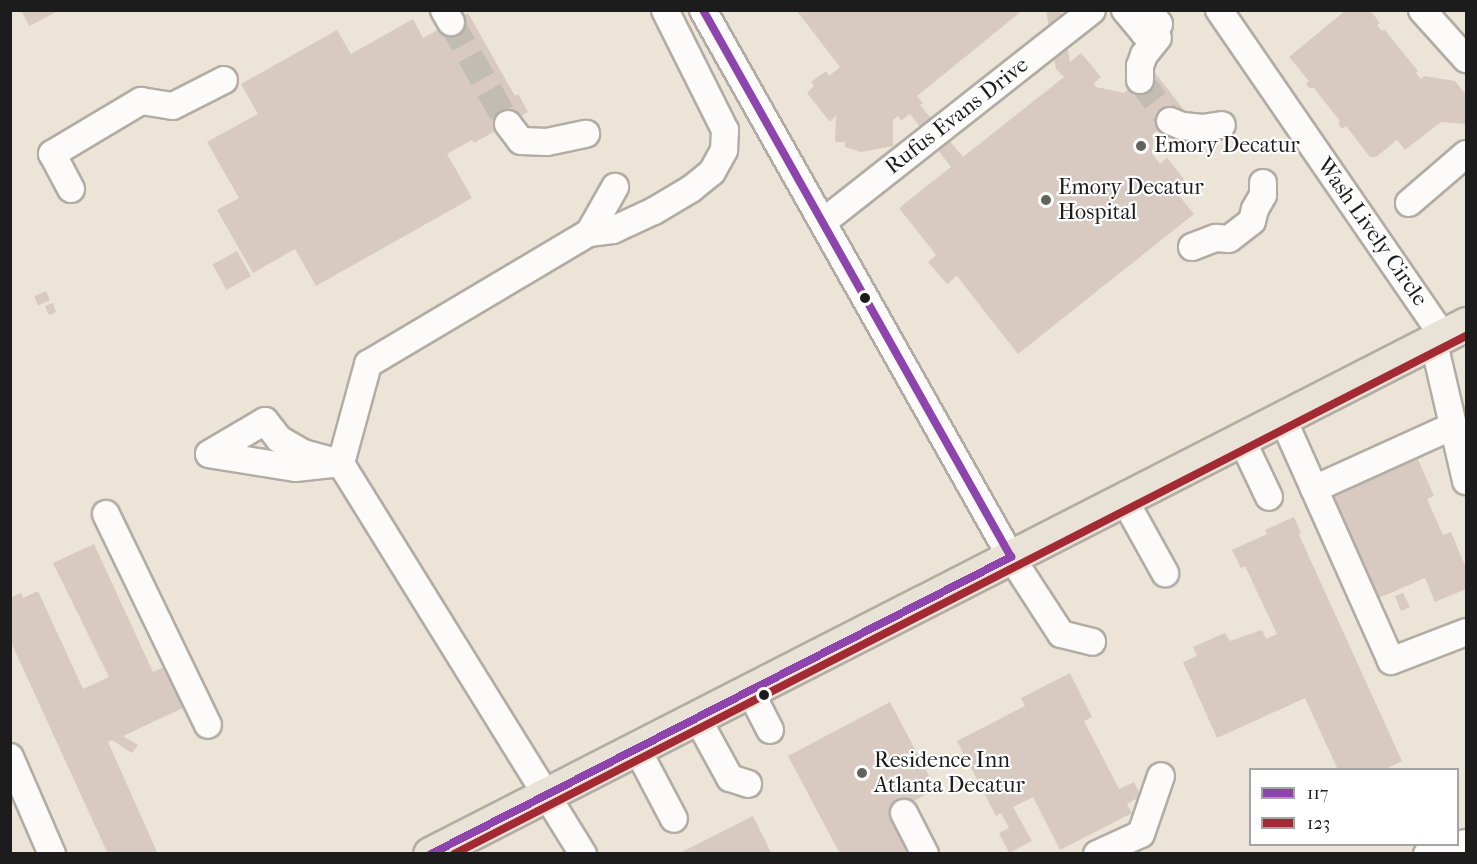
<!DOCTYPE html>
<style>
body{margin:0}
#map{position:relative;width:1477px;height:864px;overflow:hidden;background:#ece4d7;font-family:"IM FELL French Canon",serif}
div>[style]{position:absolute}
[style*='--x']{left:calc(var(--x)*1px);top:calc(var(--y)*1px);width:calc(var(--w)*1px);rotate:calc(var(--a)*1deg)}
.building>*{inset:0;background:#d8cac0;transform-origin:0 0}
.minor-tunnel>*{height:26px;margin-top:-13px;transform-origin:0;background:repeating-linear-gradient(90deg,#c2bcb2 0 26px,transparent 0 39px)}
.roads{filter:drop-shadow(2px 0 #b2aca4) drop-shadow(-2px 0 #b2aca4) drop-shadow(0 2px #b2aca4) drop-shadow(0 -2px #b2aca4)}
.minor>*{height:26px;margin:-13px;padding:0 13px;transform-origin:13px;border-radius:13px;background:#fcfbf9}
.major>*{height:33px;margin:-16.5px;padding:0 16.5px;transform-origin:16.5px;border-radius:16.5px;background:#e9e2d6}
.bus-1>*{height:8px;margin:-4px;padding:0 4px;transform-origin:4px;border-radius:4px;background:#8e44ad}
.bus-2>*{height:8px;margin:-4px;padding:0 4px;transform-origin:4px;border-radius:4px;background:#a32a32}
.dots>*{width:16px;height:16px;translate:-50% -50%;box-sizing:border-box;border:3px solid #fff;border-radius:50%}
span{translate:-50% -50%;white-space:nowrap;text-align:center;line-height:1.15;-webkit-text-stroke:4.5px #fff;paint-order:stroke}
.street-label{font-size:22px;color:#1c1c1c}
.poi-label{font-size:22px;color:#1c1c1c}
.left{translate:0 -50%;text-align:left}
.frame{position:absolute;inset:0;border:12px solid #1c1c1c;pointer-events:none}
.legend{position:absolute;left:1249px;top:768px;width:210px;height:78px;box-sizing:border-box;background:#fff;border:2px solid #a4a4a4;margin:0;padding:8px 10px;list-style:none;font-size:18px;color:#1c1c1c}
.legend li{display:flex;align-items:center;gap:12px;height:30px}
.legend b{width:30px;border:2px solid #a4a4a4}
</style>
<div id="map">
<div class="building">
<i style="clip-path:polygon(21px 10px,60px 10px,29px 26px)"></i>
<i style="clip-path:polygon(796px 10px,1023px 10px,917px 96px,923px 103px,920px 105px,963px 157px,1064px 77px,1056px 69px,1046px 10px,1061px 10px,1070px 62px,1081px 53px,1101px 77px,1094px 83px,1096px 87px,1124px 93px,1152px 69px,1184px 110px,1154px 133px,1152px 153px,1160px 164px,1167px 158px,1187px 183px,1176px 192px,1194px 214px,1018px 354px,957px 276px,947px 284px,928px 262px,936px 255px,899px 208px,951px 167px,910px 114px,901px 121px,898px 116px,893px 120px,893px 146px,861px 152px,845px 147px,845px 142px,835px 142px,836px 115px,830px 122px,807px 93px,814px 86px,811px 82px,826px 71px,829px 76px,840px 67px)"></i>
<i style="clip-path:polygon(1346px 10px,1370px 10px,1380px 23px,1377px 25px,1382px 31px,1384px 29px,1418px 71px,1416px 73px,1421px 79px,1424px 76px,1455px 81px,1466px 95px,1466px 124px,1441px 122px,1405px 150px,1397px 140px,1376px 157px,1370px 157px,1346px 126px,1342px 129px,1338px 123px,1340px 121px,1313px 87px,1310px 89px,1306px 83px,1309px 81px,1289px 57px)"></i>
<i style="clip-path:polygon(468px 13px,515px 96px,518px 94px,528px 112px,474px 143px,472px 140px,447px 154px,472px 198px,316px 286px,295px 249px,253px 273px,217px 210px,239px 198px,207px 142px,258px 114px,241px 84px,337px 30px,351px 54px,413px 19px,423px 38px)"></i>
<i style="left:237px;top:251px;width:29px;height:28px;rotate:61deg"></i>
<i style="left:46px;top:291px;width:10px;height:13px;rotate:66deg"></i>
<i style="clip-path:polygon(53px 303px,56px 312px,49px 315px,45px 306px)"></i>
<i style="clip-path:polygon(1413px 448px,1434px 496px,1427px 499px,1443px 535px,1451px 532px,1466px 568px,1466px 589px,1435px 602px,1425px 578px,1374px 600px,1325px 487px)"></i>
<i style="clip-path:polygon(1294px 517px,1301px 533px,1299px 535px,1402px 761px,1383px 770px,1338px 770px,1305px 698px,1217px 738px,1183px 662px,1197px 656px,1193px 647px,1225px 633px,1230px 641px,1262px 630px,1266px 639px,1277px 634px,1245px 566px,1241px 568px,1232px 550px,1267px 534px,1265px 530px)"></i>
<i style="clip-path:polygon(94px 544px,153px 672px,166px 666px,185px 707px,123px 736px,138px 745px,132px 753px,112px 740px,108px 742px,157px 852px,153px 854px,108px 854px,10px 640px,10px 598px,21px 593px,23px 598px,38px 591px,83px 689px,109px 677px,53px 563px)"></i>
<i style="clip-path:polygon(1403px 593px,1410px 607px,1401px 611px,1395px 596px)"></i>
<i style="clip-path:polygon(1070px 673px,1092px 717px,1084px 721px,1119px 789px,1134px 782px,1141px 796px,1127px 804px,1132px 813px,1060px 850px,1033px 797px,1013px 807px,1032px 841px,1009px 853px,999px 833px,1009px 828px,1001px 813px,996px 816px,957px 741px,1025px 706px,1021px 698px)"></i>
<i style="clip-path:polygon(890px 702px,936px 789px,891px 813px,913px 854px,840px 854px,788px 756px)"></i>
<i style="clip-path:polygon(753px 816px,772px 854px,678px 854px)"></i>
</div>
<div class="minor-tunnel">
<i style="--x:451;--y:22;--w:117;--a:60.8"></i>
<i style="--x:1140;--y:80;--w:51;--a:53.8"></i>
</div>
<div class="roads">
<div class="minor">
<i style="--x:444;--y:10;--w:14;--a:60"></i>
<i style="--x:703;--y:10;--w:628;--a:60.62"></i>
<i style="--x:1011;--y:557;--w:92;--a:57"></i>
<i style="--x:1061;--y:634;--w:32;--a:14"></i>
<i style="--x:1125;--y:10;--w:30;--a:50"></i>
<i style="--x:1144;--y:33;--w:10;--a:-6"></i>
<i style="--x:1154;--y:32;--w:9;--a:-58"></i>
<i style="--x:1159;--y:24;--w:17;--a:-126"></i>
<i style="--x:1219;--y:10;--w:393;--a:55.5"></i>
<i style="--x:1422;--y:10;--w:66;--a:48.1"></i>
<i style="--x:1140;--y:80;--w:14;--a:-90"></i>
<i style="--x:1140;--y:66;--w:12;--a:-70"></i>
<i style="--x:1144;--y:55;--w:22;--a:-51"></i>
<i style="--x:1170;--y:121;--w:13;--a:23"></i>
<i style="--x:1182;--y:126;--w:21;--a:5"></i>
<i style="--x:1203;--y:128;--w:19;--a:-9"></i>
<i style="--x:508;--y:124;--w:21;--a:53"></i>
<i style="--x:521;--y:141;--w:26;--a:2"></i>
<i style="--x:547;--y:142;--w:40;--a:-12"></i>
<i style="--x:71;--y:189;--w:40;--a:-118"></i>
<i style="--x:52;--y:154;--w:104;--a:-30.8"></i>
<i style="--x:141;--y:101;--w:32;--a:9"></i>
<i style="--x:173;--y:106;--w:57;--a:-27"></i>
<i style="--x:1409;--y:203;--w:75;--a:-40.7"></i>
<i style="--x:823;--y:222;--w:342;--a:-38.2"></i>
<i style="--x:589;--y:233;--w:53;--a:-60.5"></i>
<i style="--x:1192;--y:247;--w:26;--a:-21"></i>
<i style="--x:1216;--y:238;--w:13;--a:4"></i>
<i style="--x:1229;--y:239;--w:29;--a:-38"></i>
<i style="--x:1252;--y:221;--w:12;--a:-76"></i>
<i style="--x:1255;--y:209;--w:16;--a:-60"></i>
<i style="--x:1263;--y:195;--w:12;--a:-90"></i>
<i style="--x:1433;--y:339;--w:146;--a:76.9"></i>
<i style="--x:1282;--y:417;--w:267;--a:65.9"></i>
<i style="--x:1391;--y:661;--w:80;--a:-21.1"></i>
<i style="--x:265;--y:421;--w:23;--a:52"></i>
<i style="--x:279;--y:439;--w:28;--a:30"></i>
<i style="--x:303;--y:453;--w:39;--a:15"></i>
<i style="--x:341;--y:463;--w:46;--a:173.8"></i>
<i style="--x:295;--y:468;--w:87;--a:-170.8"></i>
<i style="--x:209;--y:454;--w:65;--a:-30.5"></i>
<i style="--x:1241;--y:438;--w:65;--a:64.6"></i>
<i style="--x:1314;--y:489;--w:153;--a:-24.4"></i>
<i style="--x:1124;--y:499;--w:85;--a:61"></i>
<i style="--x:106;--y:514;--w:234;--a:64.2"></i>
<i style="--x:749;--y:689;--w:46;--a:62.9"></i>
<i style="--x:696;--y:716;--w:71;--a:61.3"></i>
<i style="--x:730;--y:778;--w:19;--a:18"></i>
<i style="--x:636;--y:747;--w:81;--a:62.2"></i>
<i style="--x:10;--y:757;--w:106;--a:66.6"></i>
<i style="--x:904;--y:813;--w:46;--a:62.9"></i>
<i style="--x:583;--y:854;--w:460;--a:-121.8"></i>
<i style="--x:341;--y:463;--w:103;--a:-74.7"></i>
<i style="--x:368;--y:364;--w:257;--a:-30.7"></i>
<i style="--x:589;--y:233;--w:24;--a:-7"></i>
<i style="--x:613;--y:230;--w:45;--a:-24.9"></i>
<i style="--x:654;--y:211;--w:43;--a:-30.7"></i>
<i style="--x:691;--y:189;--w:27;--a:-39"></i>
<i style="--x:712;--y:172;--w:25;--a:-61"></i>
<i style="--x:724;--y:150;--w:20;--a:-87"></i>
<i style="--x:725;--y:130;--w:134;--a:-116.6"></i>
<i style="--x:1097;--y:854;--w:48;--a:-24.4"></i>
<i style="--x:1141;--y:834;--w:61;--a:-71"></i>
<i style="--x:1427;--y:854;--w:41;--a:-15.8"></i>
</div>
<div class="major">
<i style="--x:430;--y:854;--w:1164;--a:-27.09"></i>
</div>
</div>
<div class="bus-1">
<i style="--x:431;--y:854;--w:652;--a:-27.12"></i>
<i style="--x:1011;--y:557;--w:628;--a:-119.38"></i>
</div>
<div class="bus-2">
<i style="--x:454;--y:854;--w:1137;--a:-27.11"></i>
</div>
<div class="dots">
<i style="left:1141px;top:146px;background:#65625d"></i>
<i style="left:1046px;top:200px;background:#65625d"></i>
<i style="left:865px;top:298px;background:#1c1c1c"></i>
<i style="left:764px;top:695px;background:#1c1c1c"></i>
<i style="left:862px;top:773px;background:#65625d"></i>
</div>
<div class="street-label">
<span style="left:957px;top:116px;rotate:-38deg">Rufus Evans Drive</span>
<span style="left:1372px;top:232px;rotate:55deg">Wash Lively Circle</span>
</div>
<div class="poi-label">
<span class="left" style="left:1154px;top:146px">Emory Decatur</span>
<span class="left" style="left:1058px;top:200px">Emory Decatur<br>Hospital</span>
<span class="left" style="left:874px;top:773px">Residence Inn<br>Atlanta Decatur</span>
</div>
<div class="frame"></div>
<ul class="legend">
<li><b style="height:8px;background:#8e44ad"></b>117</li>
<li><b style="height:8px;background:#a32a32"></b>123</li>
</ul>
</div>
